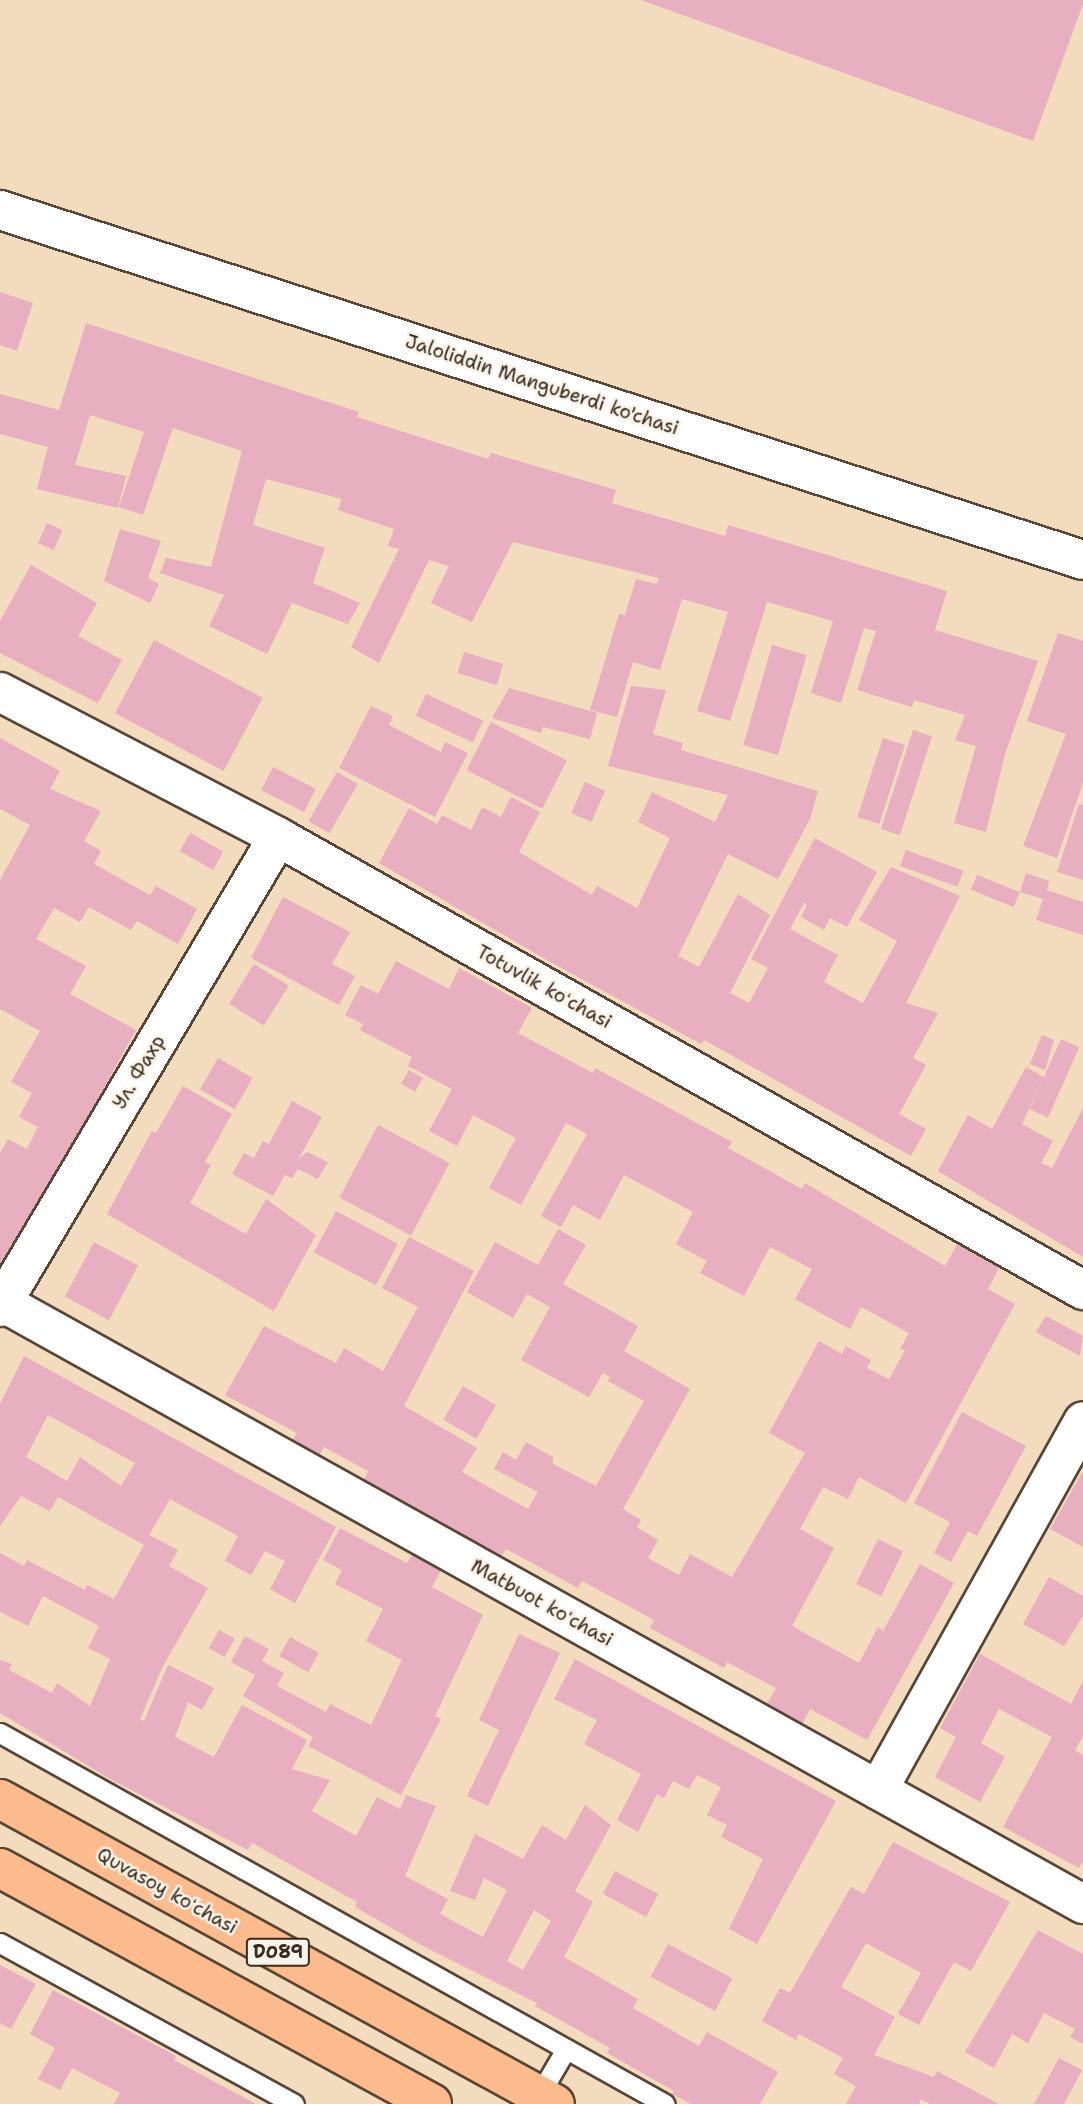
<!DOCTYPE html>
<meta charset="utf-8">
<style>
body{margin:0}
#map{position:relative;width:1083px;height:2104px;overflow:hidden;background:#f3dbbd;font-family:"Shantell Sans",sans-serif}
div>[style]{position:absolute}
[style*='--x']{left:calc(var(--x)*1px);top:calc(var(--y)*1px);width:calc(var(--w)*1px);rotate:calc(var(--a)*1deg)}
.building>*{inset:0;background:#e7afbf;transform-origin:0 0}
.roads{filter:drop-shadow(2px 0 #574536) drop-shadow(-2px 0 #574536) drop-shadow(0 2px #574536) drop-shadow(0 -2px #574536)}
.service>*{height:19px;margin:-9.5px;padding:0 9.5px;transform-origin:9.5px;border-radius:9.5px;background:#fff}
.minor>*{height:38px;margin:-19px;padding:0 19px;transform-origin:19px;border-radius:19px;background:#fff}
.primary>*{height:38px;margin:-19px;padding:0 19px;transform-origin:19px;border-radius:19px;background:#fbbb8d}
span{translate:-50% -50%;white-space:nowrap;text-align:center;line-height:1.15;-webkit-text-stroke:5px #f7f3e8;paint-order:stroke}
.shield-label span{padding:2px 5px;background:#f7f3e8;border:2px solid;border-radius:5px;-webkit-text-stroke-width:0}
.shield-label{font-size:18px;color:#3b2a1e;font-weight:700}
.street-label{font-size:19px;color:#3b2a1e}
</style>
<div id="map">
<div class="building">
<i style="clip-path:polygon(641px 0,1083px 0,1083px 4px,1033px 141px)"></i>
<i style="clip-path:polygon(0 292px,33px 303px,17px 351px,0 345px)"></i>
<i style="clip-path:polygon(86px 323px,359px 412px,357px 417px,488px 459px,491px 453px,616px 490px,612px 503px,725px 536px,728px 525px,947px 591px,935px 630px,1038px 661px,1005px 754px,986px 832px,954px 823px,976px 746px,955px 740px,965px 715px,914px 700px,912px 707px,857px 690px,876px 631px,864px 628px,841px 703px,811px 693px,833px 621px,767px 602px,730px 721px,697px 711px,728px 612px,682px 599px,660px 670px,633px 662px,617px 717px,590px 710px,619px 614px,625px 615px,636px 579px,657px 584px,659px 578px,513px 542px,472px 622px,431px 603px,449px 566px,429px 560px,379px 663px,351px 647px,399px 549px,388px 546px,394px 529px,338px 510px,342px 499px,266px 479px,253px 525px,325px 548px,313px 583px,360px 603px,348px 624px,292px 603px,267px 654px,209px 626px,224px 595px,160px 573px,166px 558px,211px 567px,242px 451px,173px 428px,143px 515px,119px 507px,144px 432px,90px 415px,75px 465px,126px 476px,118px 508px,37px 489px,48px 447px,0 434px,0 394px,59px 410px)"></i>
<i style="left:47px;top:523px;width:17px;height:22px;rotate:24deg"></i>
<i style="clip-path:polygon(120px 529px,161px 541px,148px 578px,159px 584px,150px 603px,104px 581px)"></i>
<i style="clip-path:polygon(31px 565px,97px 603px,78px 636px,122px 660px,98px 703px,0 653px,0 621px)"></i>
<i style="clip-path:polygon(1058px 633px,1083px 641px,1083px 783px,1057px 858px,1023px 846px,1066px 734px,1027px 721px)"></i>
<i style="left:154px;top:640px;width:123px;height:83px;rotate:28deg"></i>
<i style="left:772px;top:645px;width:36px;height:104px;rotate:16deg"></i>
<i style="left:464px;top:652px;width:41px;height:22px;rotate:17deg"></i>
<i style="clip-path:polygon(631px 686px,666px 690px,653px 734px,683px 743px,681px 750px,818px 791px,810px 819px,778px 879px,728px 854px,678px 956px,699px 967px,738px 894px,770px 915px,730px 993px,749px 1003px,768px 968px,751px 959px,815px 838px,877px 872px,847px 927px,830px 918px,824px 930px,801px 917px,807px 905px,804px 903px,790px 929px,838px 955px,824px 982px,863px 1003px,897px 941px,859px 920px,891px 867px,960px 896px,906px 1003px,938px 1013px,913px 1058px,926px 1065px,899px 1114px,926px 1129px,911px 1156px,704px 1040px,701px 1044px,554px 964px,379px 863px,409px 808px,437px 824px,442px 815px,471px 830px,482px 807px,501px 817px,511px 797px,540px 812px,519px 852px,592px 895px,597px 886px,637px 908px,670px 838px,638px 822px,652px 792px,715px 822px,728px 795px,608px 766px)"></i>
<i style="clip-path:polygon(509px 688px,597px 713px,590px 739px,543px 727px,541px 733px,492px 718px)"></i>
<i style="left:426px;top:694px;width:63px;height:24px;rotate:25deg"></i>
<i style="clip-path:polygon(371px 706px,393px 716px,389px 725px,441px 752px,445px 742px,468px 753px,435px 817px,339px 768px)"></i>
<i style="left:491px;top:722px;width:85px;height:54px;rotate:27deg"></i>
<i style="left:913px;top:730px;width:20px;height:104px;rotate:18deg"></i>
<i style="clip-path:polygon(0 738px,60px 771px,50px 789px,101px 811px,84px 841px,101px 851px,94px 864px,150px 895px,156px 886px,197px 909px,178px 944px,137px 921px,131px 930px,89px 907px,80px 922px,54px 908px,36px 939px,86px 966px,70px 994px,136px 1030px,5px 1265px,0 1263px,0 1153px,8px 1139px,27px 1149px,38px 1127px,19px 1117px,32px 1093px,11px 1082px,40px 1031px,0 1009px,0 880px,30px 825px,0 809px)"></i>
<i style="left:883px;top:738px;width:23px;height:83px;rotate:18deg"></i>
<i style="left:273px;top:767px;width:48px;height:26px;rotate:27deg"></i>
<i style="left:337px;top:772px;width:24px;height:57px;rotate:30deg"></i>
<i style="left:585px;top:782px;width:22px;height:34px;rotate:24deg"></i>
<i style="clip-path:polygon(1079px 804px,1083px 805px,1083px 880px,1057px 872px)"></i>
<i style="left:190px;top:833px;width:38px;height:21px;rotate:29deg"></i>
<i style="left:906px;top:850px;width:61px;height:17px;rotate:20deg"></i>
<i style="clip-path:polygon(1026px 873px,1049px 881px,1047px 890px,1083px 902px,1083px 935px,1036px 920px,1043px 899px,1020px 892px)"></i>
<i style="left:977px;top:875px;width:46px;height:16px;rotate:22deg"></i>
<i style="clip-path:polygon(283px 897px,350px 932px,332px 964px,355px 976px,339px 1005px,251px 958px)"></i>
<i style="clip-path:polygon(396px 961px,449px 989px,459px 968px,532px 1008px,518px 1033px,593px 1073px,595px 1068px,732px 1142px,728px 1148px,802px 1189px,805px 1183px,945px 1266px,958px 1243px,1000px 1266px,988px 1289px,1015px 1304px,906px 1503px,859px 1477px,848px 1499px,823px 1487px,800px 1529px,834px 1548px,792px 1626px,859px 1663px,878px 1627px,883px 1631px,920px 1564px,954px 1583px,867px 1740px,810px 1709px,801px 1726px,765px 1708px,776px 1688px,727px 1662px,724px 1668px,650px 1628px,654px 1620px,582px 1581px,578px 1588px,506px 1549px,501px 1557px,491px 1560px,461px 1543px,465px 1536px,444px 1534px,436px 1520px,364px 1480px,368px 1471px,324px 1447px,318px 1457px,291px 1442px,297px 1433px,225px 1395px,264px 1326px,336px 1363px,344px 1348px,383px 1371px,418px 1307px,382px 1288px,409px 1237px,474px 1271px,404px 1406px,477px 1448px,462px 1472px,528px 1509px,538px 1492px,494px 1469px,503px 1452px,516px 1460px,526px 1442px,553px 1457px,553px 1464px,596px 1486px,644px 1401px,608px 1381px,610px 1377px,603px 1373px,589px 1397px,521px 1360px,550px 1307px,527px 1294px,513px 1318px,467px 1292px,495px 1242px,538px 1265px,558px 1229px,586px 1245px,563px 1284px,638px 1326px,624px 1351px,690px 1389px,623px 1509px,641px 1520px,637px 1527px,658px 1540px,648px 1558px,679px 1575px,690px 1554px,732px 1577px,805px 1453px,769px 1433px,819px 1341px,842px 1354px,846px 1346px,871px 1360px,867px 1368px,889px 1379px,905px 1350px,900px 1349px,909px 1333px,861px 1307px,850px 1329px,795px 1299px,812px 1269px,770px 1247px,744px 1296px,700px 1273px,707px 1261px,676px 1244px,693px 1212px,624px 1175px,600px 1220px,573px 1205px,561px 1227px,541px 1216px,587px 1134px,566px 1123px,521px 1205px,489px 1188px,516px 1138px,473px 1115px,457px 1146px,429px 1131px,452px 1089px,408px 1066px,412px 1057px,360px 1030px,363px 1024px,345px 1015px,361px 985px,378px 994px)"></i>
<i style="left:254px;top:964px;width:41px;height:47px;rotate:32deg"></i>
<i style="clip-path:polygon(1042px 1035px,1054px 1040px,1045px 1070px,1030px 1064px)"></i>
<i style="left:1061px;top:1039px;width:20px;height:77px;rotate:24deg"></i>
<i style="left:218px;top:1058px;width:40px;height:36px;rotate:30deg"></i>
<i style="clip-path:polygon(1026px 1067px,1044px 1077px,1022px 1124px,1053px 1141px,1041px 1163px,1052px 1168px,1083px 1108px,1083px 1257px,938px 1171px,968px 1115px,992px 1129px)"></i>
<i style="left:409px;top:1070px;width:16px;height:16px;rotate:30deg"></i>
<i style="clip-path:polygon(183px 1086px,232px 1114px,205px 1162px,211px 1165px,190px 1203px,246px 1234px,266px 1199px,316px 1235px,274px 1311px,107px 1214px,152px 1131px,156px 1133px)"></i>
<i style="clip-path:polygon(292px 1101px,322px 1117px,298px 1160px,307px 1152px,328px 1162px,318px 1179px,298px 1169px,292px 1178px,285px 1175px,273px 1196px,232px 1174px,244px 1153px,254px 1158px,263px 1141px,269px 1144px)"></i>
<i style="left:378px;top:1125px;width:81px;height:82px;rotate:28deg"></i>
<i style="left:336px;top:1211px;width:70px;height:47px;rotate:28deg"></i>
<i style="left:94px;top:1242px;width:50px;height:62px;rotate:28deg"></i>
<i style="clip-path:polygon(1046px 1316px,1083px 1336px,1080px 1356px,1036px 1332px)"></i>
<i style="clip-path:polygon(evenodd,24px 1356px,336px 1527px,295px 1603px,270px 1589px,285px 1561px,265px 1551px,251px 1575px,225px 1561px,238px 1536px,170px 1499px,149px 1535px,178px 1550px,169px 1566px,208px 1588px,163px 1666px,140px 1719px,144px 1721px,168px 1665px,214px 1688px,202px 1710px,188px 1702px,175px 1737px,214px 1757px,242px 1705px,307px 1740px,292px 1769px,330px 1780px,312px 1811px,356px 1836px,377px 1797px,400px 1809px,406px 1795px,436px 1806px,405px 1876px,448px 1899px,440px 1914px,483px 1937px,507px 1890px,484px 1878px,475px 1900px,450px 1891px,475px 1834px,523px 1859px,542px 1825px,566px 1840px,585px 1805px,611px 1825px,575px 1891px,593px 1902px,564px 1957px,638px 1999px,633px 2008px,699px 2046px,707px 2032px,778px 2072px,760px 2104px,691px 2104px,672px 2094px,674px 2091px,607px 2053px,610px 2048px,535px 2006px,537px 2003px,423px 1946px,355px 1907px,357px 1902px,252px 1843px,248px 1850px,110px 1779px,0 1713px,0 1660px,12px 1664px,9px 1670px,52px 1693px,57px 1683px,90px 1706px,110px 1659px,88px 1648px,99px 1626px,43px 1596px,28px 1626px,0 1612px,0 1553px,24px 1566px,27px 1560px,85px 1590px,87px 1585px,114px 1599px,144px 1545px,58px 1497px,50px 1511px,21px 1496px,0 1526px,0 1404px,24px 1356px,48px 1415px,135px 1463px,121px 1486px,80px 1457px,67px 1481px,26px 1457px,48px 1415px,24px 1356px,534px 1910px,551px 1921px,523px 1970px,507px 1961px,534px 1910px)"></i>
<i style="left:463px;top:1386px;width:38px;height:39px;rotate:30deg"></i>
<i style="clip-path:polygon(962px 1412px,1026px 1446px,977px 1536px,968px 1531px,951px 1562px,934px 1553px,950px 1522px,914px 1503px)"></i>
<i style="clip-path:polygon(1083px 1471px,1083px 1547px,1050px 1529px)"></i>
<i style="clip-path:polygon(340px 1528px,407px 1563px,416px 1548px,445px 1563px,432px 1587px,483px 1615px,435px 1716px,441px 1719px,401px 1795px,308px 1746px,313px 1737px,243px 1696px,255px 1675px,231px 1662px,245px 1636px,269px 1649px,262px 1661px,284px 1673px,277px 1686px,326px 1712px,330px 1704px,371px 1725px,402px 1660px,366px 1641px,383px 1609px,335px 1584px,342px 1570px,323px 1560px)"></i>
<i style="left:878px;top:1539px;width:28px;height:50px;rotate:26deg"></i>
<i style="clip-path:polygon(1049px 1577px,1083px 1596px,1083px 1616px,1064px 1646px,1023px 1624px)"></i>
<i style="left:219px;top:1630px;width:18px;height:21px;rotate:29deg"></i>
<i style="clip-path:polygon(519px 1634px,560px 1653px,488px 1806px,467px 1796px,499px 1730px,479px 1720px)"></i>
<i style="left:290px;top:1637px;width:33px;height:22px;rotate:29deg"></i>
<i style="clip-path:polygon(980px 1654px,1071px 1704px,1083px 1681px,1083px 1736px,1075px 1750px,1083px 1755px,1083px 1861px,1079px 1868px,1003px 1827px,1052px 1737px,999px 1709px,981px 1743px,1005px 1757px,980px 1802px,935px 1777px,956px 1737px,940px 1728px)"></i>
<i style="clip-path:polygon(575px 1659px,836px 1801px,757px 1944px,729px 1929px,763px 1859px,721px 1837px,727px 1825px,707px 1815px,721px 1787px,697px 1775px,689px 1789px,673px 1781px,664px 1798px,657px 1794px,638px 1832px,617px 1820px,641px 1774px,584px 1744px,597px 1720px,554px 1699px)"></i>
<i style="clip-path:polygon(893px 1842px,1010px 1902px,971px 1971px,954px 1962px,919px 2025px,898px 2014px,921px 1973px,866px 1943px,841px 1987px,895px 2017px,874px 2055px,934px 2077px,937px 2071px,999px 2104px,930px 2104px,921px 2099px,919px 2104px,846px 2104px,856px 2086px,834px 2074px,843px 2058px,799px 2034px,796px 2040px,762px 2021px,780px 1988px,790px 1993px,851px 1887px,864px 1894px)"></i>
<i style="left:615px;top:1871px;width:49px;height:26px;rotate:28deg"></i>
<i style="clip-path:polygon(1038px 1930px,1083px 1954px,1083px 2044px,1070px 2037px,1075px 2029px,1044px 2013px,1028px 2043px,1012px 2034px,994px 2068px,965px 2052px)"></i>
<i style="left:668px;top:1944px;width:73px;height:37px;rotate:28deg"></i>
<i style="clip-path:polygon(0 1965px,36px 1984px,11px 2029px,0 2023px)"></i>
<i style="clip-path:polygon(53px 1990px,176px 2056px,174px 2060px,256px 2104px,114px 2104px,120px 2093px,72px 2068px,60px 2090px,38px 2079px,55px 2048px,30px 2034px)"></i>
<i style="clip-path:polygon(1059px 2058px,1082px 2070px,1064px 2104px,1034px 2104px)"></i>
</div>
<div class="roads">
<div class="service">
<i style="--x:0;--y:1733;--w:761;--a:29.16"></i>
<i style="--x:0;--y:1943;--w:335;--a:28.7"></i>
<i style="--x:539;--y:2095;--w:53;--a:-59.6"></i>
</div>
<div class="minor">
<i style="--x:0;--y:210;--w:1138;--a:17.91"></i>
<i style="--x:0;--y:692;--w:314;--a:27.5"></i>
<i style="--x:278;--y:837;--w:924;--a:29.37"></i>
<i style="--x:0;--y:1301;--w:1240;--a:29.11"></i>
<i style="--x:0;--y:1307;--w:546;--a:-59.4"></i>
<i style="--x:878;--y:1790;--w:422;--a:-60.9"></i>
</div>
<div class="primary">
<i style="--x:0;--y:1799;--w:633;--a:28.79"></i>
<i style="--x:0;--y:1868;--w:492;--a:28.6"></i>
</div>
</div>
<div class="shield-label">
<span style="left:278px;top:1952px">D089</span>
</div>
<div class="street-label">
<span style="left:542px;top:385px;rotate:18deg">Jaloliddin Manguberdi ko'chasi</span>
<span style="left:544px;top:987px;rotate:29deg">Totuvlik koʻchasi</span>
<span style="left:139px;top:1072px;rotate:-59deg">Ул. Фахр</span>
<span style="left:542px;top:1603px;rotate:29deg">Matbuot koʻchasi</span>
<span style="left:167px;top:1891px;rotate:29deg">Quvasoy koʻchasi</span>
</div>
</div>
